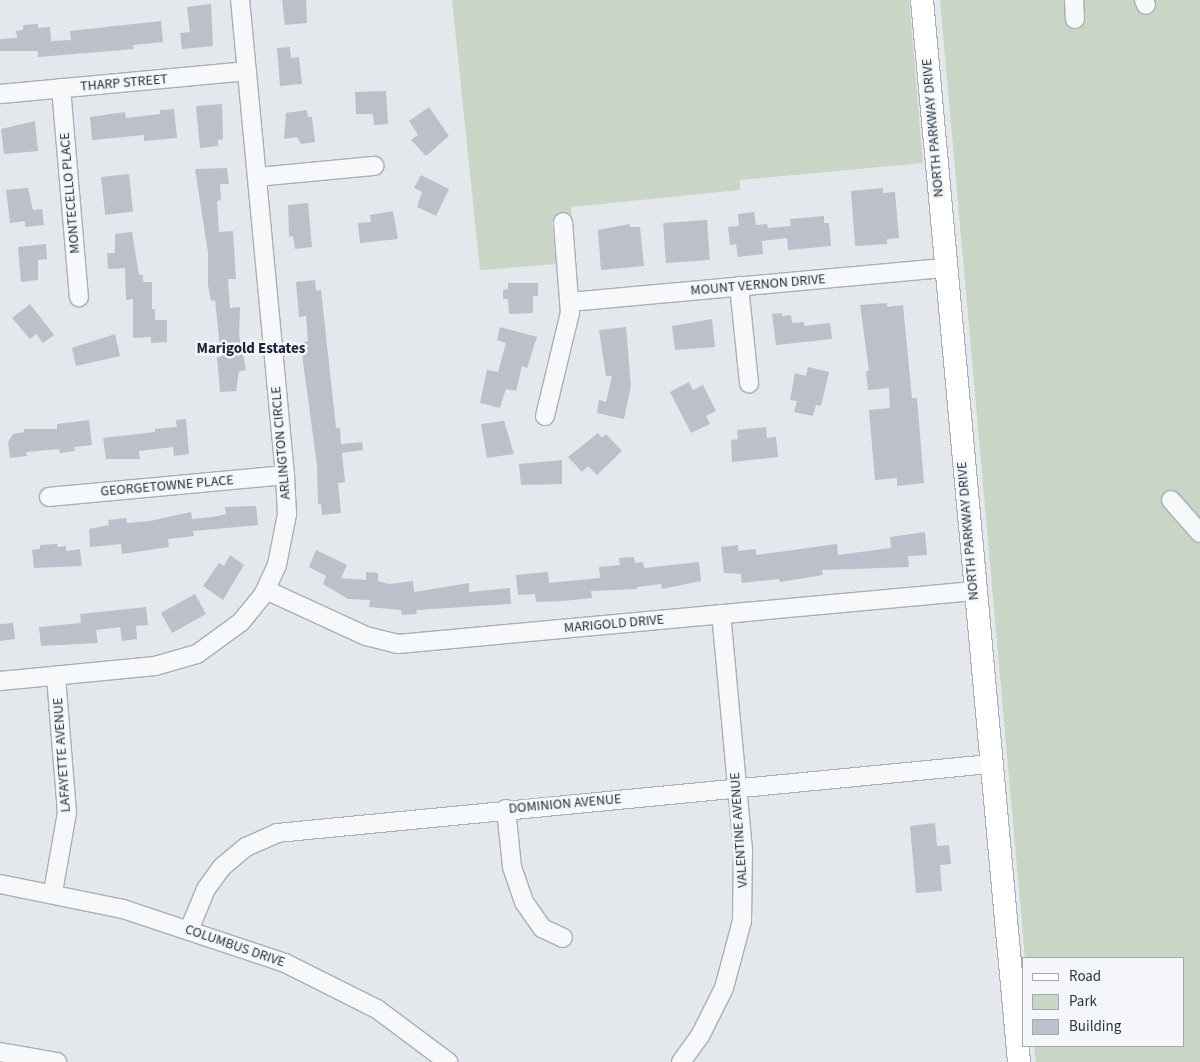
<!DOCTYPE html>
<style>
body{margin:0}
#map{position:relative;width:1200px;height:1062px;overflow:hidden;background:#e4e7ec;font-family:"Source Sans 3",sans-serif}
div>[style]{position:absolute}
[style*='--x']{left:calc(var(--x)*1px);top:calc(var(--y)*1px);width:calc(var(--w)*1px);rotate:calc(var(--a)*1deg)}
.green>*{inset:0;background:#c9d6c5}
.building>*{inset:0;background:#bbc0ca;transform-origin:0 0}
.roads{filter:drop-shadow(1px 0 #a9aeb7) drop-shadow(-1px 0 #a9aeb7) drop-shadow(0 1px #a9aeb7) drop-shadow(0 -1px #a9aeb7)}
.minor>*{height:18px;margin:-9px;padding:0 9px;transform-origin:9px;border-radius:9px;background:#f7f8fa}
.major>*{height:22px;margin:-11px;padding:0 11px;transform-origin:11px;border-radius:11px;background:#fff}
span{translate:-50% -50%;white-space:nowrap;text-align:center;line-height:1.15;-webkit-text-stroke:5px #f4f6f9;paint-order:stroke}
.street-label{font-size:14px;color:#2b3445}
.neighbourhood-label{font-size:15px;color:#1d2536;font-weight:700}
.legend{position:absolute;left:1022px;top:957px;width:162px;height:90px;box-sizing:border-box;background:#f4f6f9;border:1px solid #a4a8b1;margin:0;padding:6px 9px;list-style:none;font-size:15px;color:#2b3445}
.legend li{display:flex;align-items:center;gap:10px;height:25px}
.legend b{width:25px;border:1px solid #a4a8b1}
</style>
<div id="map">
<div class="green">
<i style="clip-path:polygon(452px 0,909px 0,923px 163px,740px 180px,740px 190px,571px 207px,572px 220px,552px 222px,556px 264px,480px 270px)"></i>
<i style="clip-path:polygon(940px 0,1200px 0,1200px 1062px,1036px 1062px,1034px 1046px,1184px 1046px,1184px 958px,1025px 958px)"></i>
</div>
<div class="building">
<i style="clip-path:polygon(282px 0,306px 0,307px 23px,285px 25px)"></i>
<i style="clip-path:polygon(211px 4px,213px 46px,182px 49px,180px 33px,190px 32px,187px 7px)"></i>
<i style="clip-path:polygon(161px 21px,163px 42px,133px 45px,134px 49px,38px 57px,38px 51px,0 51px,0 39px,17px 38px,16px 31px,23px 30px,23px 25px,38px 24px,38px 28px,50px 27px,51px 41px,71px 40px,70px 31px)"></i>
<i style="clip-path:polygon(290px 47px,291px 58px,299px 57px,302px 84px,280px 86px,277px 48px)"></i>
<i style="clip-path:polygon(386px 91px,388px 124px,374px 125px,373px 114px,356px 114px,355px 92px)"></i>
<i style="clip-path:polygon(222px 104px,223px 139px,218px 140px,218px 146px,200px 148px,196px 106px)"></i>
<i style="clip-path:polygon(429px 107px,449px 136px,426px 156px,411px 140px,418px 135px,409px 121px)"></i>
<i style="clip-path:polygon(174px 109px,177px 138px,144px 141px,144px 135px,92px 140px,90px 117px,125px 112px,126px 118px,160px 114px,160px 110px)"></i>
<i style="clip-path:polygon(307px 110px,308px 117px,312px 117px,315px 142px,301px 144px,297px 137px,284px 139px,286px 113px)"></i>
<i style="clip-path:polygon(35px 121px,38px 151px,4px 154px,1px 129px)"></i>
<i style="clip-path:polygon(227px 168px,229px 184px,220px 184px,221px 200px,217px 201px,219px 232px,233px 231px,236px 279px,228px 279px,230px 308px,240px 307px,239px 335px,246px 370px,239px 371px,236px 391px,220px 392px,217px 357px,221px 357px,215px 300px,211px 301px,208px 285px,208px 253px,195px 169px)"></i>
<i style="left:129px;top:174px;width:38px;height:28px;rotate:84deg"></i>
<i style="clip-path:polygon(421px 175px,449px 189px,436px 216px,417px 207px,422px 192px,414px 188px)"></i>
<i style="clip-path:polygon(28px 188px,33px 210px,42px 209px,44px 225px,25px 227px,25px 221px,10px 223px,6px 190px)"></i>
<i style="clip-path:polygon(883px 188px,883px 193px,895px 192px,899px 238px,887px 239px,887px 244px,855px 246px,851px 191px)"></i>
<i style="clip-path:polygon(308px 203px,312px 247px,295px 249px,293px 236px,289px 237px,288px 205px)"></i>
<i style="clip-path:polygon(393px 211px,398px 239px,360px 243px,358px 223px,371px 222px,370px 215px)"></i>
<i style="clip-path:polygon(754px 212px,756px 225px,767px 224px,768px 228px,791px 226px,790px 219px,824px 216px,824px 223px,829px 223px,831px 246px,788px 250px,787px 238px,762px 241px,763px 254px,738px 257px,736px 244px,730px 245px,728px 227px,739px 226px,738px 214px)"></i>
<i style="left:707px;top:220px;width:40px;height:44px;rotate:86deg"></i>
<i style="clip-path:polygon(630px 224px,630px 227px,640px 227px,644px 266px,601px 270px,598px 230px)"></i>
<i style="clip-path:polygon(132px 232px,139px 275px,143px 275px,143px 282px,152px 282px,152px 309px,155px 309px,155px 320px,167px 320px,167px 342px,151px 343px,151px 337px,133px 338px,133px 299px,126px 300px,125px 268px,108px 269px,107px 253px,115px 253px,115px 234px)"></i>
<i style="clip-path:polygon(46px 244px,47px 259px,38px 260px,38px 280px,21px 282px,18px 247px)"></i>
<i style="clip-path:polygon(315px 280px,316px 291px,321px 290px,336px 428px,340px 428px,341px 444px,362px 442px,363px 450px,342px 453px,345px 482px,338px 483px,341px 513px,322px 515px,321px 504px,318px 504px,317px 465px,303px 362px,302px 349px,304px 342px,308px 341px,306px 316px,299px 317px,296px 282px)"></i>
<i style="clip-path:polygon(508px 283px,538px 283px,538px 296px,533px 296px,533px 313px,509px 314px,508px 299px,503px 299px,503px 290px,508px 289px)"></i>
<i style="clip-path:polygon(887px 303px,887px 307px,903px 305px,912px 398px,917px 398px,924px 483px,897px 486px,897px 478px,875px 480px,869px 410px,890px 408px,889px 388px,868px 390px,866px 371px,869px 371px,860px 305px)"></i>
<i style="clip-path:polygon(30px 304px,54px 335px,43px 343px,36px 334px,30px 339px,12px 318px)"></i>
<i style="clip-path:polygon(782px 313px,782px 316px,791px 315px,792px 323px,804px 322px,804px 326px,830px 323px,832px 339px,776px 345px,772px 314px)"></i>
<i style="clip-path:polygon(712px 319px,715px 347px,675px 350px,672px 326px)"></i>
<i style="clip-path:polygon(500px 327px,537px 337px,527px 368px,522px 366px,516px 391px,506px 389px,500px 408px,480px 403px,487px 370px,498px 372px,506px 343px,497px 340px)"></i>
<i style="clip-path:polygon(626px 327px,631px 386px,624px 419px,597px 413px,599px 400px,606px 402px,612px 376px,606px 376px,599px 330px)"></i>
<i style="clip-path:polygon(115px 334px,120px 356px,76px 366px,72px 348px)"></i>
<i style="clip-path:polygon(808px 367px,829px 372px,821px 406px,816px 405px,813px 416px,794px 412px,797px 401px,790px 400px,795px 373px,806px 376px)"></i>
<i style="clip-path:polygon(689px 382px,693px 390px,703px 385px,716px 411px,706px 416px,710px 424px,691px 433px,670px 392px)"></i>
<i style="clip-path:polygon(186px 419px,189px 454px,174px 456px,173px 447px,139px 451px,140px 459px,106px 459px,103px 438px,155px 432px,155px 429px,177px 427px,176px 420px)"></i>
<i style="clip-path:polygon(89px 420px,92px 445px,74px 447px,75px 451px,60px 453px,59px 449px,26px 452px,27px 456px,10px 458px,8px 442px,13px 434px,24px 432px,24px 429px,57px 429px,57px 424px)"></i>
<i style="clip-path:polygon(504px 421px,514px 454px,487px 458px,481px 424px)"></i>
<i style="clip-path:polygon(766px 427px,767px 438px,776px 437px,778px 457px,732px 462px,731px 440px,738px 439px,737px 430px)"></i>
<i style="clip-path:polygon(598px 433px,602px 438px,606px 434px,622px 451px,597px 475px,588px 466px,582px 472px,568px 457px)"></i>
<i style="clip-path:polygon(562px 460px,562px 484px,521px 485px,519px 464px)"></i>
<i style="clip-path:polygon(256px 506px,258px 525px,193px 531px,194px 536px,168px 539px,169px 547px,122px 554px,121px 544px,90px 547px,89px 529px,109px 525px,108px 520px,126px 518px,127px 523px,150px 521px,191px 512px,192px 519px,213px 517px,226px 514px,225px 507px)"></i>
<i style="clip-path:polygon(925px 532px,927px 555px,908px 556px,909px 567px,822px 570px,823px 575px,780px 582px,779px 579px,742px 583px,741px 574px,724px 573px,721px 547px,738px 545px,738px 551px,756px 549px,756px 555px,837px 544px,838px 555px,891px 548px,890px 537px)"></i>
<i style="clip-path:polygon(57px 544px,58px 547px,66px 546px,66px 551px,80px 549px,82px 566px,34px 568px,32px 550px,40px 549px,40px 545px)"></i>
<i style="clip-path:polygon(316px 550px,347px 565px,341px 578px,366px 580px,366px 572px,378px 573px,378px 581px,389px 584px,413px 581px,414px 592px,469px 583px,469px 592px,510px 588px,511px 604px,416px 610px,417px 614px,402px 615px,401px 610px,369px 607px,370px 600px,348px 599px,323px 584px,326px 576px,309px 567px)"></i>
<i style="clip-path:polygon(230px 555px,244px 565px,223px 600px,203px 586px,219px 563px,224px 566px)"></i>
<i style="clip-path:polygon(634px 557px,635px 563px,643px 562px,644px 568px,699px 562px,701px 581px,662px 589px,661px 584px,637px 587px,637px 589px,591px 591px,592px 598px,563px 601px,536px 602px,535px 594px,518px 595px,516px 575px,548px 572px,549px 583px,600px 578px,599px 567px,620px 565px,619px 558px)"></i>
<i style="left:195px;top:594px;width:23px;height:39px;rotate:61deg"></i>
<i style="clip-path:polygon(146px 607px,148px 625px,136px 626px,137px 639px,122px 641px,120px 627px,96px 630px,98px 643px,41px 646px,39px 627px,81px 623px,80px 614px)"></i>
<i style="clip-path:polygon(13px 623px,15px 639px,0 641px,0 624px)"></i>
<i style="clip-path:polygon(935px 823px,937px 846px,949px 845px,951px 864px,940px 865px,942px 891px,916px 893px,910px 826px)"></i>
</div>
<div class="roads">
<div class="minor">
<i style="--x:1074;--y:0;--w:19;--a:87"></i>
<i style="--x:1144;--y:0;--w:5;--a:68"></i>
<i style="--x:61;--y:88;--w:210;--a:85.1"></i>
<i style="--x:0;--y:94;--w:248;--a:-5.3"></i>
<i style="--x:257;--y:177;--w:118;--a:-5.4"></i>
<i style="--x:739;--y:286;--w:98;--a:84.1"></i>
<i style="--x:570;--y:302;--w:377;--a:-5.2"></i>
<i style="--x:545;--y:416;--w:106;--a:-76.4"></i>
<i style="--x:570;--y:313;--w:91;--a:-94.4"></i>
<i style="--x:49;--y:497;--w:237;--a:-5.3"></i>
<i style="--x:1171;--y:500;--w:44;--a:48.7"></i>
<i style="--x:266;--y:590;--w:110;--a:24.7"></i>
<i style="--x:366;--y:636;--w:33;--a:14"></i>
<i style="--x:398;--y:644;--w:578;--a:-5.26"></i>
<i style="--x:0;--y:681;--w:156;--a:-5.5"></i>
<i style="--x:155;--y:666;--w:44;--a:-15.9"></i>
<i style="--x:197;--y:654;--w:54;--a:-36"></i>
<i style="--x:241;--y:622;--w:35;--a:-51"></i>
<i style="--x:263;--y:595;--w:33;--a:-65"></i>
<i style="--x:277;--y:565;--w:52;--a:-78.9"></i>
<i style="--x:287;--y:514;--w:39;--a:-93"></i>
<i style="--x:285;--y:475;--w:477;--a:-95.4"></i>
<i style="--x:506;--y:809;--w:58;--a:84.1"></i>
<i style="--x:512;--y:867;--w:37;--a:71"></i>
<i style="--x:524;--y:902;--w:32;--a:55"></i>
<i style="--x:542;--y:928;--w:23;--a:25"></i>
<i style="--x:0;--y:884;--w:126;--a:11.5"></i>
<i style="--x:123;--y:909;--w:171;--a:18.4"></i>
<i style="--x:285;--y:963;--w:103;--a:26.6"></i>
<i style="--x:377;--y:1009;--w:89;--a:36.7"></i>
<i style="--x:53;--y:892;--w:80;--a:-80"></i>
<i style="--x:67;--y:813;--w:137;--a:-94.6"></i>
<i style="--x:189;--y:930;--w:44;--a:-67.5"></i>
<i style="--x:206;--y:889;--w:27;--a:-54"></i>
<i style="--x:222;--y:867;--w:31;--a:-40"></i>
<i style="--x:246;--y:847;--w:34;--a:-24"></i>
<i style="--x:277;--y:833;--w:716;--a:-5.53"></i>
<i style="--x:0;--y:1052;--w:58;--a:10"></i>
<i style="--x:681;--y:1062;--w:32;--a:-54"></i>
<i style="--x:700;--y:1036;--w:54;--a:-63.4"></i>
<i style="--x:724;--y:988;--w:69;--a:-75"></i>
<i style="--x:742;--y:921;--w:71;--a:-89.2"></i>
<i style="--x:743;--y:850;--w:237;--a:-95.3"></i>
</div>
<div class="major">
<i style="--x:922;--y:0;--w:1066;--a:84.78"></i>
</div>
</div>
<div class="street-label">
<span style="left:124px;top:83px;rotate:-5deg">THARP STREET</span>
<span style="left:933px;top:128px;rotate:-95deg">NORTH PARKWAY DRIVE</span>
<span style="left:70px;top:193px;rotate:-95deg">MONTECELLO PLACE</span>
<span style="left:758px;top:285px;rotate:-5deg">MOUNT VERNON DRIVE</span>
<span style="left:281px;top:443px;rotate:-95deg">ARLINGTON CIRCLE</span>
<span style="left:167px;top:486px;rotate:-5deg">GEORGETOWNE PLACE</span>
<span style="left:968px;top:531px;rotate:-95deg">NORTH PARKWAY DRIVE</span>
<span style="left:614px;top:624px;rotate:-5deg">MARIGOLD DRIVE</span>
<span style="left:62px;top:755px;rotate:-94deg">LAFAYETTE AVENUE</span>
<span style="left:565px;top:804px;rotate:-5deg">DOMINION AVENUE</span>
<span style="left:739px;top:830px;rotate:-94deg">VALENTINE AVENUE</span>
<span style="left:235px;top:946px;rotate:19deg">COLUMBUS DRIVE</span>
</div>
<div class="neighbourhood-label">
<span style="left:251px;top:349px">Marigold Estates</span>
</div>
<ul class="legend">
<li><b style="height:6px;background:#fff"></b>Road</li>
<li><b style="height:14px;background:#c9d6c5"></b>Park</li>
<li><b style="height:14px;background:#bbc0ca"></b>Building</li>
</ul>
</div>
